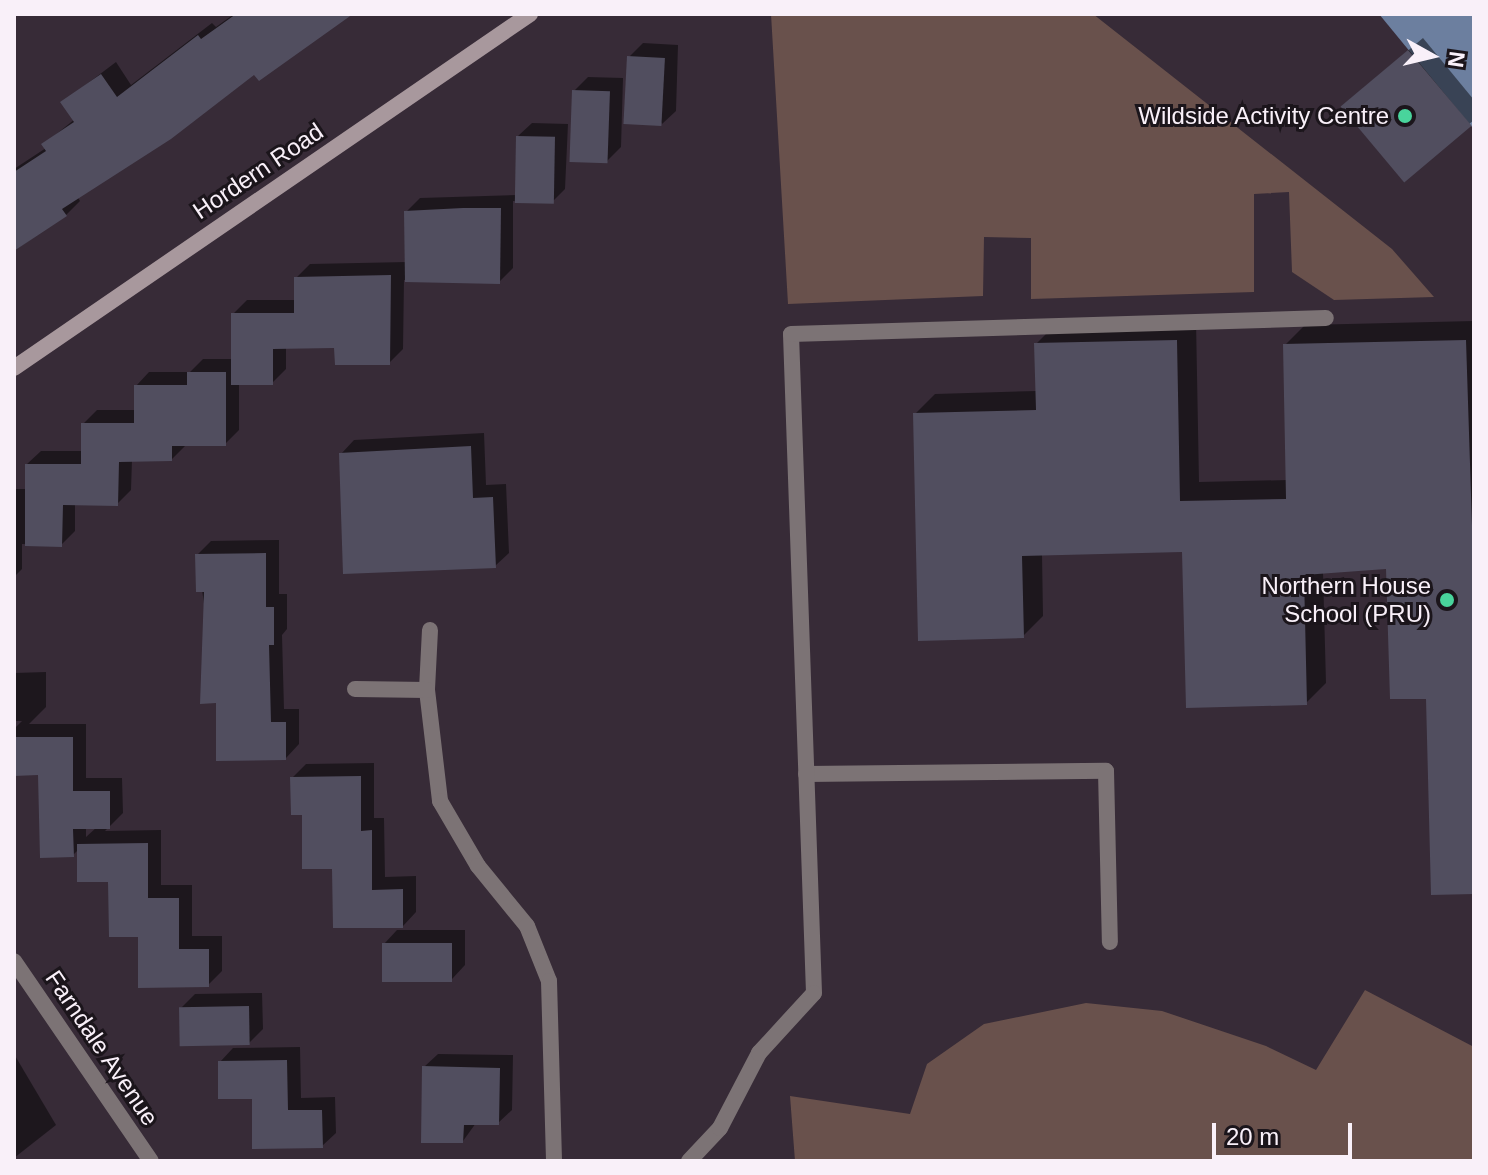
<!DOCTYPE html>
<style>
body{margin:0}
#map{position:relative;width:1488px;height:1175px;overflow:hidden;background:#372b37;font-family:Helvetica,sans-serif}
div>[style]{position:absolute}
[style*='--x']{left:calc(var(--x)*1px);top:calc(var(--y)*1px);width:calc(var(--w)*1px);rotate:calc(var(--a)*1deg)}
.green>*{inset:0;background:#69514c}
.water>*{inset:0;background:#6c7f9f}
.shadow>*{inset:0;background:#0007}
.building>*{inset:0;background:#514e5f;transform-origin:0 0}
.lane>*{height:16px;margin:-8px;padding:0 8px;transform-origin:8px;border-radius:8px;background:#7c7375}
.street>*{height:16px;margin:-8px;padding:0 8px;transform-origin:8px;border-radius:8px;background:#7c7375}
.secondary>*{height:16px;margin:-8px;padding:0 8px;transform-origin:8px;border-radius:8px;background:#a8989d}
.dots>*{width:22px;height:22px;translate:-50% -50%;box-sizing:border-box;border:4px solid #1b151b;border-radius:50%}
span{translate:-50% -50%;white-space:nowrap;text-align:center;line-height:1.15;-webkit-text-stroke:6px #1b151b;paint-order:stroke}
.poi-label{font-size:24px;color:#f9f0f9}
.right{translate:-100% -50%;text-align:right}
.street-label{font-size:24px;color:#f9f0f9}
.frame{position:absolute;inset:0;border:16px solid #f9f0f9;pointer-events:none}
.north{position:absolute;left:1392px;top:16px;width:80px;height:80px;-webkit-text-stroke:6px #1b151b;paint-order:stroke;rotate:98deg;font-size:22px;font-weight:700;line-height:32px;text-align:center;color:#f9f0f9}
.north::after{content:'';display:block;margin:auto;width:28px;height:36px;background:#f9f0f9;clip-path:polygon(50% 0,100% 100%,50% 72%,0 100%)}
.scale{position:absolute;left:1212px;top:1123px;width:140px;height:36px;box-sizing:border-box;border:4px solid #f9f0f9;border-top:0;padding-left:10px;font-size:24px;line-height:28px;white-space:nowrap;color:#f9f0f9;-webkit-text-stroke:6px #1b151b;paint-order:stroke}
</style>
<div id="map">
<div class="green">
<i style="clip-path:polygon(771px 14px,1093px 14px,1392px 249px,1434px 297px,1334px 300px,1292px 272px,1289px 192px,1254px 194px,1254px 292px,1031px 299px,1031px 238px,984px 237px,983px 296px,788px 304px)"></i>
<i style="clip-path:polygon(1365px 990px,1474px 1047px,1474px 1161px,795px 1161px,790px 1096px,910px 1114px,927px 1064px,984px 1024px,1086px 1003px,1162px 1011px,1266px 1046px,1316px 1070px)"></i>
</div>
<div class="water">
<i style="clip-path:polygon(1379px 14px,1474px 14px,1474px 128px,1471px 126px)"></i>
</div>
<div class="shadow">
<i style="clip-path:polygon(234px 14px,352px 14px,255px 72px,77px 196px,80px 201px,66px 215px,14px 251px,14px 169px,46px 148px,44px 144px,75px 119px,63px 102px,116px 62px,131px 85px,212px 23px,216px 27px)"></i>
<i style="clip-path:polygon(1423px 38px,1474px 100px,1474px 120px,1403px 179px,1342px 106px)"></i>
<i style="clip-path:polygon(643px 43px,678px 45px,676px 111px,662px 124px,629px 57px)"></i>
<i style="clip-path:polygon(588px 77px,623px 78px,621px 147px,607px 161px,574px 91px)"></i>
<i style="clip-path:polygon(532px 123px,568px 124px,565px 189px,551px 203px,513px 201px,513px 268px,499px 282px,404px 280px,403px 349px,389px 363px,336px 346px,286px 347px,286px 369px,272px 383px,239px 383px,239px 430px,225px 444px,185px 446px,172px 459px,132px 460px,131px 490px,117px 504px,75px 504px,75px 531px,61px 545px,22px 544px,22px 569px,14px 577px,14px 489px,27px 489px,27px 464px,41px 451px,83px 451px,83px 424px,97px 410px,136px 410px,136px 386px,149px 372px,190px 372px,203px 359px,233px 359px,233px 314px,247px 300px,296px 300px,296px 278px,310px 264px,407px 262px,406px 212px,420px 198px,516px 195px,518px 136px)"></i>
<i style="clip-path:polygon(1196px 320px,1199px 482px,1288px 480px,1285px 345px,1305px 325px,1474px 321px,1474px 892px,1428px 697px,1388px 567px,1323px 572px,1326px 683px,1306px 703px,1184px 550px,1042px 554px,1043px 616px,1023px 636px,915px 414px,935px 394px,1037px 391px,1036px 344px,1056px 324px)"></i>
<i style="clip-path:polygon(484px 433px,486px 485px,506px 484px,509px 553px,495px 566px,341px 454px,354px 440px)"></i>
<i style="clip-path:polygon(279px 540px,279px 594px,287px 594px,287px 629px,282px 635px,284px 709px,299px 709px,299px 744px,286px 758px,218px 701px,197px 555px,211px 541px)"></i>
<i style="clip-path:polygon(evenodd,46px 672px,46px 707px,29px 724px,86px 724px,86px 778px,122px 778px,123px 813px,105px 831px,161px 830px,161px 885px,192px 885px,192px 936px,222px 936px,222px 971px,208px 985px,140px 935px,110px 880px,79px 849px,73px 855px,40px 773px,14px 774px,14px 729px,22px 721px,14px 721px,14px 673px,46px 672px,86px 827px,97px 827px,86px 837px,86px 827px)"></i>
<i style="clip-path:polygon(374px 763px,374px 818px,384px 818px,385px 877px,416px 876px,416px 912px,403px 926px,334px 867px,304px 813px,292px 778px,306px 764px)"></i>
<i style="clip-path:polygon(397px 930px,465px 930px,465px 965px,452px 979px,384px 944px)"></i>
<i style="clip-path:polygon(262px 993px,263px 1029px,249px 1043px,181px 1008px,195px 994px)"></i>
<i style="clip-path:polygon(300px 1047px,301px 1098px,335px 1097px,336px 1133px,322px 1146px,254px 1097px,220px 1062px,233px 1048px)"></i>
<i style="clip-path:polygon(14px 1054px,56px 1125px,14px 1158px)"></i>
<i style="clip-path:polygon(438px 1054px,513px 1055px,512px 1110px,498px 1123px,476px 1123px,463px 1141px,424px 1067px)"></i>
</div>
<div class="building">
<i style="clip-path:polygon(236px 14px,353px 14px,259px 81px,254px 75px,171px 139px,62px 209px,67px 216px,14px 251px,14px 172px,46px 151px,41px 144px,74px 122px,60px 102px,101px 74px,117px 97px,198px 35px,201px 39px)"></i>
<i style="left:1408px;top:50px;width:99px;height:88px;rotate:50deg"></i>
<i style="left:627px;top:56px;width:38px;height:68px;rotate:3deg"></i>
<i style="left:572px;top:90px;width:38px;height:72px;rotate:2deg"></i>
<i style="left:516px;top:136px;width:39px;height:67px;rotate:1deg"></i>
<i style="clip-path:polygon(463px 208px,501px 208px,500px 284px,405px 282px,404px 211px)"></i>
<i style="clip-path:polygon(391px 275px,390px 365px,335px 365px,334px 348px,273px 349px,273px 385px,231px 385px,231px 313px,294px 313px,294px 277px)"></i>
<i style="clip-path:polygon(1177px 340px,1180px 501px,1286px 499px,1283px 344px,1466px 340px,1474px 587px,1474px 894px,1431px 895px,1426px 699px,1390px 699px,1386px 569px,1304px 575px,1307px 705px,1186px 708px,1182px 552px,1022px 556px,1024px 638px,918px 641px,913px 413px,1036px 410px,1034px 343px)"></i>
<i style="clip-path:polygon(187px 372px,226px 372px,226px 446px,172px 446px,172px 461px,119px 462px,118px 506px,63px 505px,62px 547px,25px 546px,25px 464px,81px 464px,81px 423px,134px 423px,134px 385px,187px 385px)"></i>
<i style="clip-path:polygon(471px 446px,473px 498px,493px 497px,496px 568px,343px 574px,339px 453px)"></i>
<i style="clip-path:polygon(266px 553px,266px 607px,274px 607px,274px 645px,269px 645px,271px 722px,286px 722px,286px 760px,216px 761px,216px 703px,200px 704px,204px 592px,196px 592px,195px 554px)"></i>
<i style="clip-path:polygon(14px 737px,73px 737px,73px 791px,110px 791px,110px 829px,73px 829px,74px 857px,40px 858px,38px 775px,14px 776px)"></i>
<i style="clip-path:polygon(361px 776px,361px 831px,372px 830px,372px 890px,403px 889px,403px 928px,333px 928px,332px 869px,302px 869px,302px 815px,291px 815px,290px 777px)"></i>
<i style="clip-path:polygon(148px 843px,148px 898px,179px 898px,179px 949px,209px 949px,209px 987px,138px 988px,138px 937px,109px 937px,108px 882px,77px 882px,77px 844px)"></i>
<i style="left:382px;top:943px;width:70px;height:39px"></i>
<i style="left:249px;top:1006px;width:39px;height:70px;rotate:89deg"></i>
<i style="clip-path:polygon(287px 1060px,288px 1110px,322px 1110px,323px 1148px,252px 1149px,252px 1099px,218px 1099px,218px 1061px)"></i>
<i style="clip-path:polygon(422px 1066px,500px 1068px,499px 1125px,464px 1125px,463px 1143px,421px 1143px)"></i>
</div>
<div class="lane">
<i style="--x:806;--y:774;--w:300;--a:-0.6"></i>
<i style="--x:1106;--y:771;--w:171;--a:88.7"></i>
<i style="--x:814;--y:993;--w:659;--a:-92"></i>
<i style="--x:791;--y:334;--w:535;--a:-1.71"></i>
</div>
<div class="street">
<i style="--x:430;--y:630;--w:60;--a:92.9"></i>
<i style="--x:427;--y:690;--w:112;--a:83.3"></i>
<i style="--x:440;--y:801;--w:75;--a:59.7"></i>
<i style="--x:478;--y:866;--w:77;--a:50.8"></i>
<i style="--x:527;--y:926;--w:59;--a:68.2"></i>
<i style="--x:549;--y:981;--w:180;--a:88.4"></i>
<i style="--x:355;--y:689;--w:72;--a:0.8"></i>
<i style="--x:14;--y:961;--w:242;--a:55.6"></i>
<i style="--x:689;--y:1161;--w:45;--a:-46.8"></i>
<i style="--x:720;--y:1128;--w:85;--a:-62.5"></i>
<i style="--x:759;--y:1053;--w:81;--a:-47.5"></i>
</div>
<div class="secondary">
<i style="--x:14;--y:368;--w:626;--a:-34.45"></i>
</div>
<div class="dots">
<i style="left:1405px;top:116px;background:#49d49c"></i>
<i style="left:1447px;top:600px;background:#49d49c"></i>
</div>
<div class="poi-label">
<span class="right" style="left:1389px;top:116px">Wildside Activity Centre</span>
<span class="right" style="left:1431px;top:600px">Northern House<br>School (PRU)</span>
</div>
<div class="street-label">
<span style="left:258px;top:171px;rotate:-34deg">Hordern Road</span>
<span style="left:102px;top:1048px;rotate:56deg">Farndale Avenue</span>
</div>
<div class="frame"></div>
<div class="north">N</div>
<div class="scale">20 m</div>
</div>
